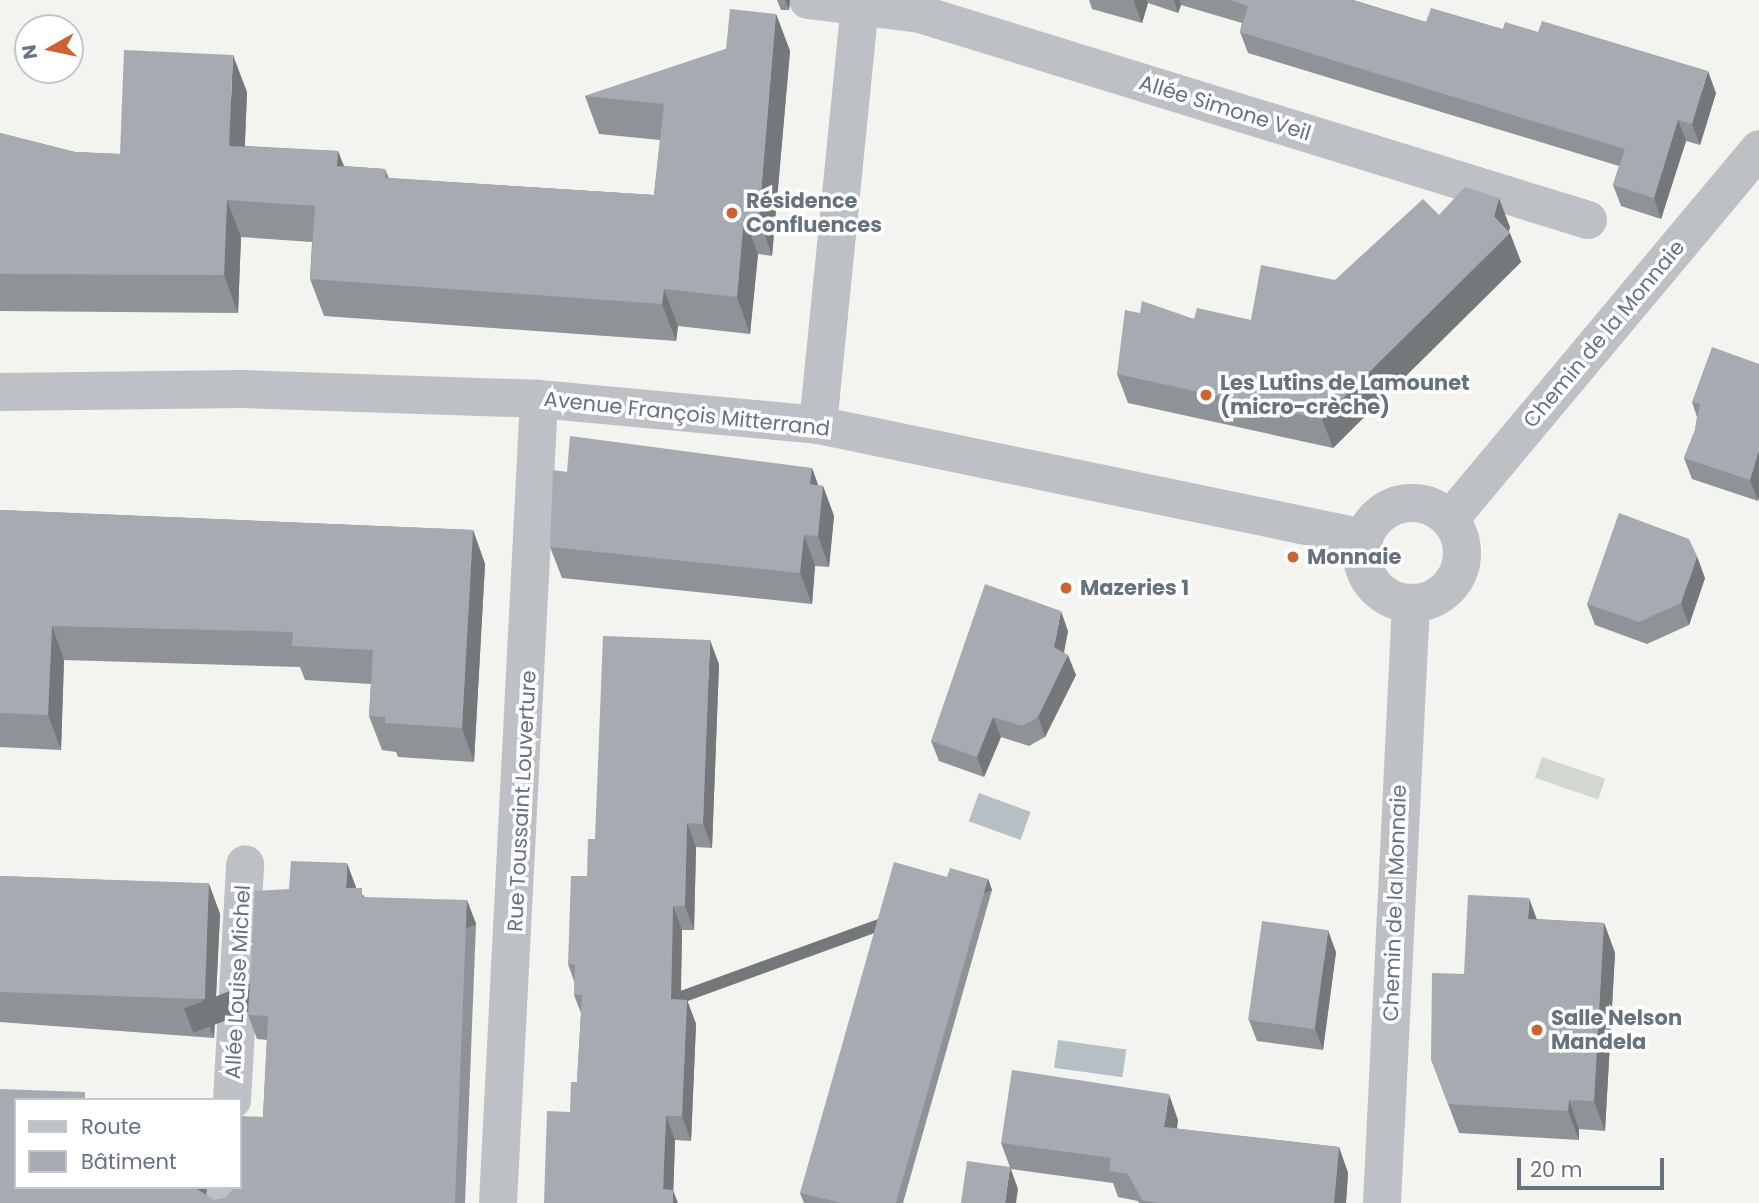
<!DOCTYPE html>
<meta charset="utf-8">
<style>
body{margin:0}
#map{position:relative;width:1759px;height:1203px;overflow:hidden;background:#f3f3f0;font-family:Poppins,sans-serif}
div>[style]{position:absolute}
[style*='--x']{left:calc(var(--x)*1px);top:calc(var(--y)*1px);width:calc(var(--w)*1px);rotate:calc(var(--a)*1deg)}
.green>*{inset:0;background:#d2d8d0;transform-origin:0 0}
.water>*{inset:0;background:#b6bfc4;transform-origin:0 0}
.minor>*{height:38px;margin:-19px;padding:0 19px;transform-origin:19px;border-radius:19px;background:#bdc0c4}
.tertiary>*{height:38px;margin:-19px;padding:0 19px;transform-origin:19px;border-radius:19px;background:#bdc0c4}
.tertiary>.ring{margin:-19px;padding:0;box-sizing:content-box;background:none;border:38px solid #bdc0c4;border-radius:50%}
.wall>*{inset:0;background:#8e9397}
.shaded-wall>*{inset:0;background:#74787b;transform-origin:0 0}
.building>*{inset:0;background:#a5abb0;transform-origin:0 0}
.dots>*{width:19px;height:19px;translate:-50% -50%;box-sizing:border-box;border:4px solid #fff;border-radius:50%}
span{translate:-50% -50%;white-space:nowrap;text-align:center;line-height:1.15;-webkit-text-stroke:7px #fff;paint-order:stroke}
.street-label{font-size:21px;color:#66727e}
.poi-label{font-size:21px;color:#66727e;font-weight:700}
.left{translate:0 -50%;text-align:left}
.legend{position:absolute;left:14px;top:1098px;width:228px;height:91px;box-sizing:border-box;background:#fff;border:2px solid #c2c7cb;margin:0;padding:9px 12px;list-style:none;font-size:21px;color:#66727e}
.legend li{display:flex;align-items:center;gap:14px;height:35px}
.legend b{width:35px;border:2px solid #c2c7cb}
.north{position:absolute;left:14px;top:14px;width:70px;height:70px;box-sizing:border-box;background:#fff;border:2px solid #c2c7cb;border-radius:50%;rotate:261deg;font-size:19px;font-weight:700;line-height:28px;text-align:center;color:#66727e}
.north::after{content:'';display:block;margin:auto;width:24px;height:32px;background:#ce6235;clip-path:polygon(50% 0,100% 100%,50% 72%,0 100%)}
.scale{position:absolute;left:1517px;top:1158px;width:147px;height:32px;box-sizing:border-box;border:4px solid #66727e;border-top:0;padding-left:9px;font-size:21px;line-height:24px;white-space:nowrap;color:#66727e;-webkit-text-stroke:5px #fff;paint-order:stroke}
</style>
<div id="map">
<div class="green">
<i style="left:1542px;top:757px;width:67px;height:22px;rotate:19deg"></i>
</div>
<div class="water">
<i style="left:979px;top:793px;width:55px;height:30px;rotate:20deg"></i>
<i style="left:1058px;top:1040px;width:69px;height:28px;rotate:8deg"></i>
</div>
<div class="minor">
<i style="--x:808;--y:0;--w:113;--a:7.1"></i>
<i style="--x:920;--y:14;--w:699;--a:17.14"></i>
<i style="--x:0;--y:392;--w:242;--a:-0.7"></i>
<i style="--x:242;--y:389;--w:297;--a:1.9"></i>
<i style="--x:539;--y:399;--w:280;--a:5.3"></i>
<i style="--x:818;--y:425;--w:558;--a:11.69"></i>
<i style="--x:818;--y:425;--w:421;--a:-84.3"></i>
<i style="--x:232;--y:1100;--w:236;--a:-86.8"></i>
<i style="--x:225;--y:1203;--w:16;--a:-86"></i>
<i style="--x:498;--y:1203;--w:805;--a:-87.08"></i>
</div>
<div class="tertiary">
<i class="ring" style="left:1362px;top:503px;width:62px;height:62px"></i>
<i style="--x:1450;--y:519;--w:482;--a:-50.1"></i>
<i style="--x:1382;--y:1203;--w:601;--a:-87.23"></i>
</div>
<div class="wall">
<i style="clip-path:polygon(777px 0,790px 0,789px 10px,781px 10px)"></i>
<i style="clip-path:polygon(1089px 0,1353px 0,1426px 22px,1716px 93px,1700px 145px,1686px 141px,1661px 219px,1621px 206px,1613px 185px,1619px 166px,1248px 53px,1240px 32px,1242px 23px,1181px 5px,1178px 13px,1148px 3px,1142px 23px,1092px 9px)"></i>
<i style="clip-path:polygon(776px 14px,790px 51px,772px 256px,758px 254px,750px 334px,678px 326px,676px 341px,324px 316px,310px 279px,312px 242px,241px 237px,238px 313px,0 311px,0 133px,75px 152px,120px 154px,247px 92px,245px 146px,338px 151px,344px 166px,385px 169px,389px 178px,654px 195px,660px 140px,599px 134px,585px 96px,726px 49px)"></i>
<i style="clip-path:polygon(1439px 215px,1510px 227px,1509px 231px,1521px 262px,1333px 448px,1128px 403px,1117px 374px,1140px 313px,1194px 319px,1251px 320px,1335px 280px)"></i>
<i style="clip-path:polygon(1759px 364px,1758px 501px,1692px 479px,1684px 458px,1695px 430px,1697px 417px,1692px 402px)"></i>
<i style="clip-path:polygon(812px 468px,818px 485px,823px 486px,834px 516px,829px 567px,815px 566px,812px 604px,562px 578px,550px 547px,567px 472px)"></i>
<i style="clip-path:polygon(0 510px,473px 530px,485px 564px,474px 762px,398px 757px,396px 752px,382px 750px,369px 716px,371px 684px,305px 680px,300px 667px,64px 660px,61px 750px,0 747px)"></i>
<i style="clip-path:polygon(1705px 578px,1689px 625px,1647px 644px,1595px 625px,1587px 604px)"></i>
<i style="clip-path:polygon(1068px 631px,1064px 652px,1076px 675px,1045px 737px,1029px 746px,1001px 737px,984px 777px,939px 761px,931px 741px)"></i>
<i style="clip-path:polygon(719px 664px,712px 848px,696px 847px,694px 930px,682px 930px,681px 1000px,687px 1000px,696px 1024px,691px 1141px,675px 1140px,673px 1190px,570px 1112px,577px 1082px,581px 1013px,574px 995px,575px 984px,568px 964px,595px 839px)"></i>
<i style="clip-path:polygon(0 876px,209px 884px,220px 914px,214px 1038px,0 1022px)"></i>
<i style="clip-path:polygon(947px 877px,988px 879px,992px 890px,903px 1203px,804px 1203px,800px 1193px)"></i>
<i style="clip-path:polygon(356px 888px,365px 897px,476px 924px,465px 1203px,0 1203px,16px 1100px,207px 1196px,214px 1200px,226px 1198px,240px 1187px,263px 1117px,267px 1040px,257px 1039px,248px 1015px)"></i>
<i style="clip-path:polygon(1537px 919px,1604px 923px,1615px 953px,1605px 1131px,1579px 1129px,1579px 1140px,1459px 1133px,1431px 1059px,1464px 974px)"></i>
<i style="clip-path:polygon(1336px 952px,1323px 1050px,1257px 1041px,1249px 1020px)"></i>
<i style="clip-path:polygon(1178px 1120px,1177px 1129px,1339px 1147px,1348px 1173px,1346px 1203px,1139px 1203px,1138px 1201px,1118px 1197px,1113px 1183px,1011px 1169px,1018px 1189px,1001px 1143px)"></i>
</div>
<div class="shaded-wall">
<i style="clip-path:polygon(785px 0,790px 0,789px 10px)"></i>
<i style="clip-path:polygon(1135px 0,1146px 0,1148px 3px,1142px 23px,1134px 2px)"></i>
<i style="clip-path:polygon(1174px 0,1179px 0,1181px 5px,1178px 13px)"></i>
<i style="clip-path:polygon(776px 14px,790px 51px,772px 256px,759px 218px)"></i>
<i style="clip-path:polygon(233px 55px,247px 92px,243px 183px,229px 146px)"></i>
<i style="clip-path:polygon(1708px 71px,1716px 93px,1700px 145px,1692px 124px)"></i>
<i style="clip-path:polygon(1678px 120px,1686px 141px,1661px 219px,1654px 198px)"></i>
<i style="clip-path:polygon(338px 151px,352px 188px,337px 166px)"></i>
<i style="clip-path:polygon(1499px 198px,1510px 227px,1507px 236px,1510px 233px,1521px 262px,1333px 448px,1322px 419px,1494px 216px)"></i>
<i style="clip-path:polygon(227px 200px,241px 237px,238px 313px,224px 275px)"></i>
<i style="clip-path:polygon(744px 217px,758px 254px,750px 334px,737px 297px)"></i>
<i style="clip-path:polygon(664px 289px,678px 326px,676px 341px,662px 304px)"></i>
<i style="clip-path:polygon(1759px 450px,1759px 497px,1758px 501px,1750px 480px)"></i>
<i style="clip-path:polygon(812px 468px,822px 496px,823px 486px,834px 516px,829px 567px,818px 536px,810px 484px)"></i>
<i style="clip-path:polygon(473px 530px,485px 564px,474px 762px,462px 728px)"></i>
<i style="clip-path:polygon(804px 535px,815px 566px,812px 604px,800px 573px)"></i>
<i style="clip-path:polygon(1697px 556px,1705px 578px,1689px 625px,1681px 603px)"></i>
<i style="clip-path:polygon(1061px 611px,1068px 631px,1061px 667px,1054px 647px)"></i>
<i style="clip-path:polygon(52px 626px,64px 660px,61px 750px,48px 715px)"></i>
<i style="clip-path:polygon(710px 640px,719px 664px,712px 848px,703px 824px)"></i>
<i style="clip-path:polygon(1068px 655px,1076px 675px,1045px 737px,1038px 717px)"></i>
<i style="clip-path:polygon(993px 717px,1001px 737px,984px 777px,977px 757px)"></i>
<i style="clip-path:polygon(687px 823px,696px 847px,694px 930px,685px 906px)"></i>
<i style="clip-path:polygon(347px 863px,356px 887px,355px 912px,346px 888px)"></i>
<i style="left:988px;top:879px;width:12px;height:337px;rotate:70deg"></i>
<i style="clip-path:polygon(209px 884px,220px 914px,214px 1038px,202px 1007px)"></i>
<i style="clip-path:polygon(1529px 898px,1540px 928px,1528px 919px)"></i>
<i style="left:467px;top:900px;width:26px;height:303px;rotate:69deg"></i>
<i style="clip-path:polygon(673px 906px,682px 930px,680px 1023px,671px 999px)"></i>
<i style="clip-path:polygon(1604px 923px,1615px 953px,1605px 1131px,1594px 1101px)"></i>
<i style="clip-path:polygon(1328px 930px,1336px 952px,1323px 1050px,1315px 1028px)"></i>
<i style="clip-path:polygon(687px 1000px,696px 1024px,691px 1141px,682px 1116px)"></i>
<i style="clip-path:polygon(1169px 1094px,1178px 1120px,1173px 1153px,1164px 1127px)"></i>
<i style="clip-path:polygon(1569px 1100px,1579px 1129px,1579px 1140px,1568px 1111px)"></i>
<i style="clip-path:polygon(666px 1116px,675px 1140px,673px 1203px,663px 1189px)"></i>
<i style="clip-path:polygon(1339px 1147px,1348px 1173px,1346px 1203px,1334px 1203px)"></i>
<i style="clip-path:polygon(1010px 1167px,1018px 1189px,1016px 1203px,1005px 1203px)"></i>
<i style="clip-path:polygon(197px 1187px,207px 1187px,206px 1203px,197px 1189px)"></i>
<i style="clip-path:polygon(673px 1190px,678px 1203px,673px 1203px)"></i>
</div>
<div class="building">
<i style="clip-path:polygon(1229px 0,1351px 0,1426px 22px,1431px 8px,1503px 29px,1505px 22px,1538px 32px,1542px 21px,1708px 71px,1692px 124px,1678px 120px,1654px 198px,1613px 185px,1625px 149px,1240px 32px,1248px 6px)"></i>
<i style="clip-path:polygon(730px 9px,776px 14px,759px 218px,744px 217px,737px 297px,664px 289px,662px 304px,310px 279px,315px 206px,227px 200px,224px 275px,0 274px,0 133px,75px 152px,120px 154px,124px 50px,233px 55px,229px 146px,338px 151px,337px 166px,385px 169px,385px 178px,654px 195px,664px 104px,585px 96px,726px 49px)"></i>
<i style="clip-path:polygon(1465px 187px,1499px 198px,1494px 216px,1510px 233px,1322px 419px,1117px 374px,1125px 310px,1140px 313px,1142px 301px,1194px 319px,1197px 308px,1251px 320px,1261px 265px,1335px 280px,1423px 199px,1439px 215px)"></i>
<i style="clip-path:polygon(1712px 347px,1759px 364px,1759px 450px,1750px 480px,1684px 458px,1695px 430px,1700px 404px,1692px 402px)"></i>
<i style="clip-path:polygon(570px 436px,812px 468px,810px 484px,823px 486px,818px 536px,804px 535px,800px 573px,550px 547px,553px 470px,567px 472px)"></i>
<i style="clip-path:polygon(0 510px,473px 530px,462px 728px,385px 723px,385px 717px,369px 716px,373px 650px,292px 646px,293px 632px,52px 626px,48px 715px,0 713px)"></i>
<i style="clip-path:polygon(1619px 513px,1689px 539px,1697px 556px,1681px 603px,1639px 622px,1587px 604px)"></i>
<i style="clip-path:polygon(985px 584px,1061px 611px,1054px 647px,1068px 655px,1038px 717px,1022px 726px,993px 717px,977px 757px,931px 741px)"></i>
<i style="clip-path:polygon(603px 636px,710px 640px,703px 824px,687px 823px,685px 906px,673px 906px,671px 999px,687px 1000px,682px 1116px,666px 1116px,663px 1189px,673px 1190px,673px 1203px,544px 1203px,547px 1111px,570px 1112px,571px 1082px,577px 1082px,582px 995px,574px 995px,575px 965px,568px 964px,571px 876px,587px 876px,588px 839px,595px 839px)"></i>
<i style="clip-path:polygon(291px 861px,347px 863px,346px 888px,362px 888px,362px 897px,467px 900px,455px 1203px,0 1203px,0 1089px,85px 1092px,85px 1100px,16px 1100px,16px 1187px,197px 1187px,197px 1189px,214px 1200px,226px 1198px,234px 1187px,240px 1187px,240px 1116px,263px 1117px,268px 1016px,248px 1015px,255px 891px,289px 889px)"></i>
<i style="clip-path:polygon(894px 862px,947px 877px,950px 868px,988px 879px,896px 1203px,841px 1203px,800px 1193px)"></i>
<i style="left:0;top:876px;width:209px;height:116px;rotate:2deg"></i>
<i style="clip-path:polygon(1468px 895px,1529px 898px,1528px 919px,1604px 923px,1594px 1101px,1569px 1100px,1568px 1111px,1448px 1104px,1431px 1059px,1432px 973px,1464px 974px)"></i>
<i style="left:1262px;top:921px;width:67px;height:100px;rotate:8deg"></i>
<i style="clip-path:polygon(1012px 1070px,1169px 1094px,1164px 1127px,1339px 1147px,1334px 1203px,1158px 1203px,1142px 1200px,1128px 1174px,1109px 1171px,1111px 1158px,1001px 1143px)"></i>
<i style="clip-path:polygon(967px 1161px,1010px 1167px,1005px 1203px,961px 1203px)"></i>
</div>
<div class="dots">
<i style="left:732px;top:213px;background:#ce6235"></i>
<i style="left:1206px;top:395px;background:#ce6235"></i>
<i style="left:1293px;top:557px;background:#ce6235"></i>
<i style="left:1066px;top:588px;background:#ce6235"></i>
<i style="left:1537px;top:1030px;background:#ce6235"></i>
</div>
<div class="street-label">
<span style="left:1225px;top:108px;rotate:17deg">Allée Simone Veil</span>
<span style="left:1604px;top:334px;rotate:-50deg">Chemin de la Monnaie</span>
<span style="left:687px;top:414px;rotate:6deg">Avenue François Mitterrand</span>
<span style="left:522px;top:801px;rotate:-87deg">Rue Toussaint Louverture</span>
<span style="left:1395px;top:903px;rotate:-88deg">Chemin de la Monnaie</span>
<span style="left:238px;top:982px;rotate:-87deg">Allée Louise Michel</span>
</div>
<div class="poi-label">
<span class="left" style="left:746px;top:213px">Résidence<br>Confluences</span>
<span class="left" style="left:1220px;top:395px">Les Lutins de Lamounet<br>(micro-crèche)</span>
<span class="left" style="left:1307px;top:557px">Monnaie</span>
<span class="left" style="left:1080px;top:588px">Mazeries 1</span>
<span class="left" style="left:1551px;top:1030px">Salle Nelson<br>Mandela</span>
</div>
<ul class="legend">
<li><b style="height:9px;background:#bdc0c4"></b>Route</li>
<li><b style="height:19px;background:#a5abb0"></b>Bâtiment</li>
</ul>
<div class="north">N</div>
<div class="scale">20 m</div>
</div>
